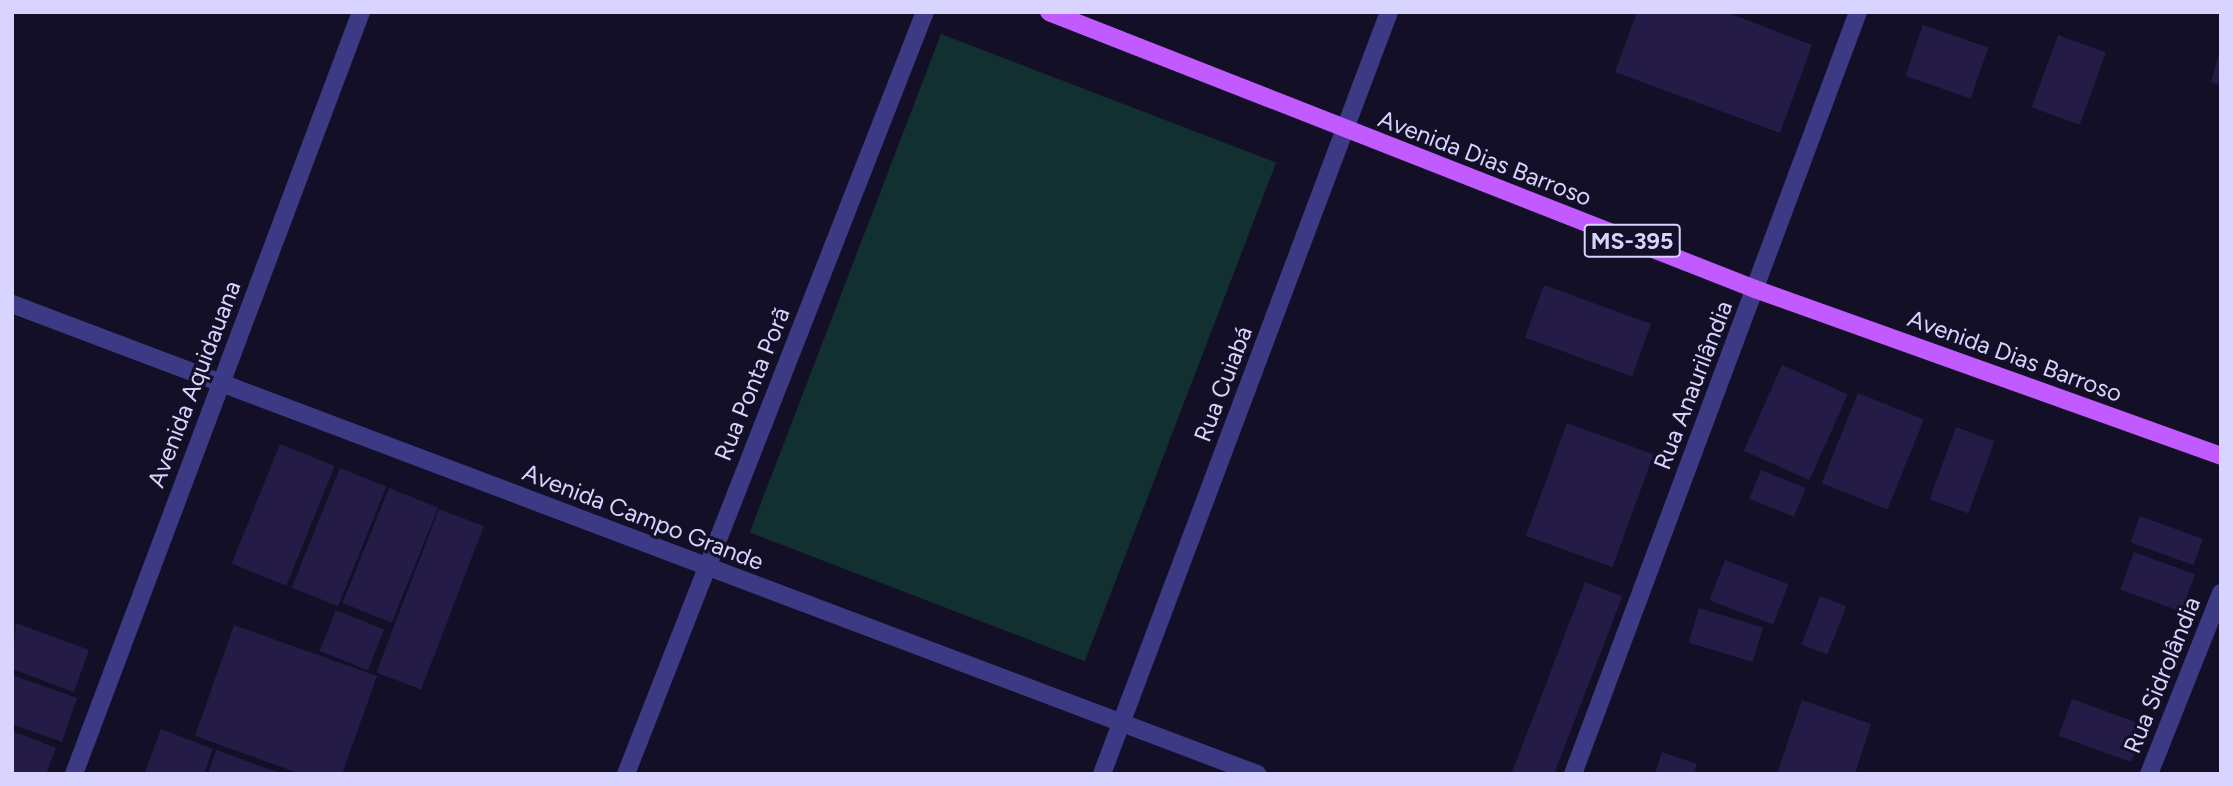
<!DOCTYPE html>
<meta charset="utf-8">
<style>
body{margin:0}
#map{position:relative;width:2233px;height:786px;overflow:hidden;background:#130f26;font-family:Figtree,sans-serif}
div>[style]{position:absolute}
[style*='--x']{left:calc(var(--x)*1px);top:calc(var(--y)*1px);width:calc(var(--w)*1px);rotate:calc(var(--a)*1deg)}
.green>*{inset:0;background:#12302f;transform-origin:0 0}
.building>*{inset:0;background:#241b47;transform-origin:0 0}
.minor>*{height:18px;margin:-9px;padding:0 9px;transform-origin:9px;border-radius:9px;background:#3d3a85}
.primary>*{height:18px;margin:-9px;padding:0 9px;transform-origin:9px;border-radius:9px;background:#c25bff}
span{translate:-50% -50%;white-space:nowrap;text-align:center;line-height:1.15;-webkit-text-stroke:6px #130f26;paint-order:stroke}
.shield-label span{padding:2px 5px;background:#130f26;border:2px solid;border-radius:5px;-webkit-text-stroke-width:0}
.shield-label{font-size:23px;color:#d9d4ff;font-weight:700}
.street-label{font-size:24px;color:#d9d4ff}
.frame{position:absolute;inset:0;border:14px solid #d9d4ff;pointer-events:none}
</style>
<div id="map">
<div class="green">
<i style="left:941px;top:34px;width:359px;height:534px;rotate:21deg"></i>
</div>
<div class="building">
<i style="clip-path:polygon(1637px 12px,1726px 12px,1812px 45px,1780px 133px,1615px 72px)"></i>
<i style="left:1923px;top:25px;width:69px;height:54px;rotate:19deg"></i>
<i style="left:2058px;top:35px;width:51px;height:77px;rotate:20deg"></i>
<i style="clip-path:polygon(2220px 50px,2221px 50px,2221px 86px,2211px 82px)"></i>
<i style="left:1544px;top:285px;width:114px;height:56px;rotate:20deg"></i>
<i style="left:1782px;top:365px;width:72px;height:94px;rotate:24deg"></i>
<i style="left:1858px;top:393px;width:71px;height:97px;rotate:22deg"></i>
<i style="left:1567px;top:423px;width:92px;height:120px;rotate:20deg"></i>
<i style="left:1956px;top:427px;width:41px;height:77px;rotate:20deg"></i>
<i style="left:280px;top:444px;width:59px;height:129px;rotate:22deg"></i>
<i style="left:340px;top:468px;width:50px;height:129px;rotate:22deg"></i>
<i style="left:1761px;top:470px;width:48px;height:31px;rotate:22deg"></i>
<i style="left:389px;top:488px;width:53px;height:124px;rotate:22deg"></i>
<i style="left:439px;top:509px;width:48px;height:175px;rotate:21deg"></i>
<i style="left:2140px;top:516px;width:67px;height:28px;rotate:20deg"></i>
<i style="left:2134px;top:552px;width:65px;height:40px;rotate:20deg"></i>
<i style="left:1725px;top:560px;width:68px;height:43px;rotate:21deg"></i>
<i style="left:1585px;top:582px;width:40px;height:205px;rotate:21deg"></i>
<i style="left:1820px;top:596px;width:28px;height:52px;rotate:21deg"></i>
<i style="left:1699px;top:608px;width:67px;height:36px;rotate:17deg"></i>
<i style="left:336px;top:610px;width:52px;height:44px;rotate:22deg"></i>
<i style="clip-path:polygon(16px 623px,89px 650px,74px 692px,12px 669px)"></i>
<i style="clip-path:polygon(234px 625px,377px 676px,342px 774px,301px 774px,195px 736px)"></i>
<i style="clip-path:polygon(12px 675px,77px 698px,62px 742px,12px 724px)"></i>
<i style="left:2072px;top:699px;width:77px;height:39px;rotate:20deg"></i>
<i style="clip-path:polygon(1802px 700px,1871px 724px,1855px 774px,1777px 774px)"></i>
<i style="clip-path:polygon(161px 729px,213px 749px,204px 774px,144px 774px)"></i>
<i style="clip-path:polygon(12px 731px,56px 748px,46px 774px,12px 774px)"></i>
<i style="clip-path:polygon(216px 750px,280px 773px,280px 774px,208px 774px)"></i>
<i style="clip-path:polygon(1662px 752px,1697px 764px,1694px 774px,1655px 774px)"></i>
</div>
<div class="minor">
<i style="--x:12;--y:304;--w:1331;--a:20.68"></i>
<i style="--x:74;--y:774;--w:814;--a:-69.36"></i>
<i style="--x:626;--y:774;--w:819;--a:-68.58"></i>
<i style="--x:1102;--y:774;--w:814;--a:-69.36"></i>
<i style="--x:1573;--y:774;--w:814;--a:-69.49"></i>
<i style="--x:2149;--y:774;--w:195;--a:-68.3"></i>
</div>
<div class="primary">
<i style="--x:1049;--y:12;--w:758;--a:21.42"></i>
<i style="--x:1755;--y:289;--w:495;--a:19.7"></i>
</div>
<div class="shield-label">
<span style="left:1632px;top:241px">MS-395</span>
</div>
<div class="street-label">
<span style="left:1485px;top:158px;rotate:21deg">Avenida Dias Barroso</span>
<span style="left:2015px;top:356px;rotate:20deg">Avenida Dias Barroso</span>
<span style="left:194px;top:384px;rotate:-69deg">Avenida Aquidauana</span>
<span style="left:752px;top:384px;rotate:-68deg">Rua Ponta Porã</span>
<span style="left:1223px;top:384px;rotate:-69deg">Rua Cuiabá</span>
<span style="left:1693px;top:385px;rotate:-69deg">Rua Anaurilândia</span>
<span style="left:643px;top:517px;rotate:21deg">Avenida Campo Grande</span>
<span style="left:2162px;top:675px;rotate:-68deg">Rua Sidrolândia</span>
</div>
<div class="frame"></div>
</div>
